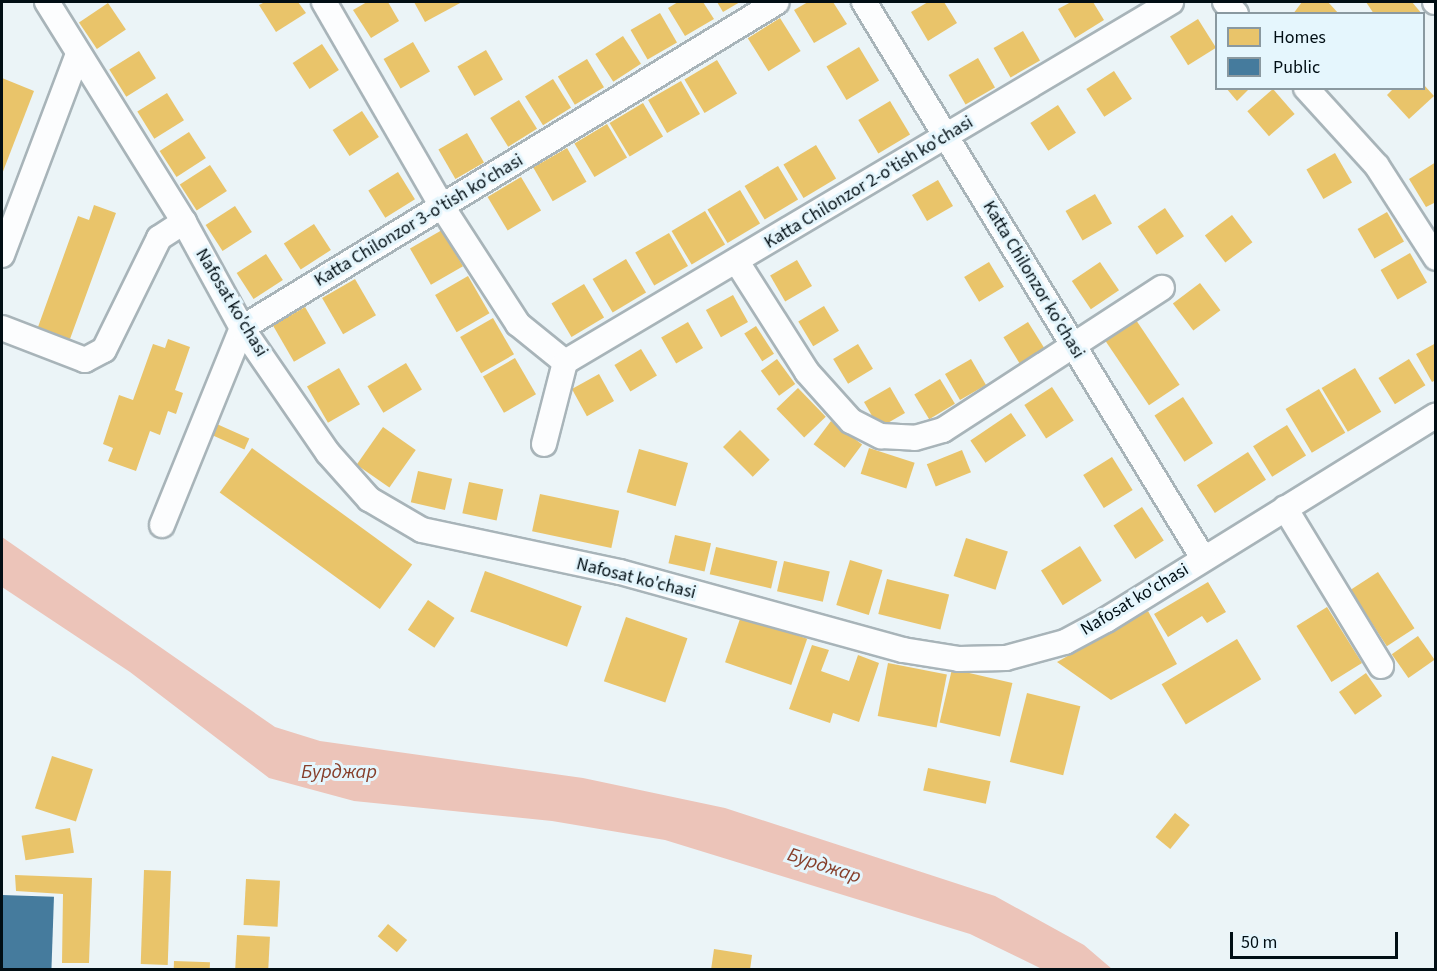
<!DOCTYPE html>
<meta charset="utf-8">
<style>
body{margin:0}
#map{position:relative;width:1437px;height:971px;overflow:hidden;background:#ebf4f7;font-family:"Source Sans 3",sans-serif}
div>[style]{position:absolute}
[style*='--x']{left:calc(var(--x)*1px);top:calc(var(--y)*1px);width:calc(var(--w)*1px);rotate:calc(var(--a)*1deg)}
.water>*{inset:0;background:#ecc4b9}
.homes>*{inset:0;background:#e9c46a;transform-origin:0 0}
.public>*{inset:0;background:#457b9d;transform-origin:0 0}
.roads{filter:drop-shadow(2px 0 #a8b4b9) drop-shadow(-2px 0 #a8b4b9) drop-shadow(0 2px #a8b4b9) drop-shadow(0 -2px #a8b4b9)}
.minor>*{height:24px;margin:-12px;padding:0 12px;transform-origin:12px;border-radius:12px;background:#fcfdfe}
span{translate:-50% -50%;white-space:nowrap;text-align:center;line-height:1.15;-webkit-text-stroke:6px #e5f6fd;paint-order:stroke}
.street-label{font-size:18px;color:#010e14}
.water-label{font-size:20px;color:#863e2a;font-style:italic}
.frame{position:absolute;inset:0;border:3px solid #010e14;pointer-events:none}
.legend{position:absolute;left:1215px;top:12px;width:210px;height:78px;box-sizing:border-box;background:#e5f6fd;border:2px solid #8a99a0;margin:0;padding:8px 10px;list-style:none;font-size:18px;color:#010e14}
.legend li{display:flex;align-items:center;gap:12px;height:30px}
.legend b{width:30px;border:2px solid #8a99a0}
.scale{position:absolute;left:1230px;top:932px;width:168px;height:27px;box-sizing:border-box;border:3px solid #010e14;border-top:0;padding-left:8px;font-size:18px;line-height:21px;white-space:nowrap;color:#010e14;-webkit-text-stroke:4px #e5f6fd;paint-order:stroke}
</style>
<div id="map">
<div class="water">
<i style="clip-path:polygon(2px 537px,275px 727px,320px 741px,583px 778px,725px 808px,995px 896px,1084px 945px,1112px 969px,1042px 969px,970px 934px,665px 840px,552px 821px,354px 801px,269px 778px,130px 672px,2px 587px)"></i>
</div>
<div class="homes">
<i style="clip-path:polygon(265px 2px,298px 2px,306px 13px,276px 32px,259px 5px)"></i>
<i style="clip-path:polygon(367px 2px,388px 2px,399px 21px,371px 38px,353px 10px)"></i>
<i style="clip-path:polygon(414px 2px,462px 2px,425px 22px)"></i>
<i style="clip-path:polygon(678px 2px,703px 2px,714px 19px,685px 36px,668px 8px)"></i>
<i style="clip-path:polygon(717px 2px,740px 2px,723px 12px)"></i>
<i style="clip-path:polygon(808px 2px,833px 2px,847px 24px,814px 43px,794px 10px)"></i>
<i style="clip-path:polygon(928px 2px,944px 2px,957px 23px,928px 41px,911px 12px)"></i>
<i style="clip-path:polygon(1071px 2px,1093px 2px,1104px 20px,1075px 38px,1058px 9px)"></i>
<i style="clip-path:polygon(1302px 2px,1328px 2px,1339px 14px,1293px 14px)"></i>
<i style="clip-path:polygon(1366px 2px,1412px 2px,1422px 14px,1374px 14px)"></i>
<i style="left:108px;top:3px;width:32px;height:35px;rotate:56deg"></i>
<i style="left:660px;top:13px;width:34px;height:34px;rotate:60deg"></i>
<i style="left:780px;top:18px;width:39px;height:38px;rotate:58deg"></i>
<i style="left:1198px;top:19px;width:34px;height:33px;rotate:58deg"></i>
<i style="left:1023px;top:31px;width:34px;height:34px;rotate:60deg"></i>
<i style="left:623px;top:36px;width:33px;height:33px;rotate:57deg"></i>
<i style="left:413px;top:42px;width:34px;height:34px;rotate:60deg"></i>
<i style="left:322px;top:44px;width:31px;height:35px;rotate:57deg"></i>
<i style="left:859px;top:47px;width:39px;height:38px;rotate:59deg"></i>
<i style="left:486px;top:50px;width:34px;height:33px;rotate:60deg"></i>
<i style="left:139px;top:51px;width:32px;height:35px;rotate:58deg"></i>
<i style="left:978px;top:58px;width:34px;height:34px;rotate:60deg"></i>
<i style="left:587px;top:59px;width:33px;height:34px;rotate:59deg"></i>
<i style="left:717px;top:60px;width:39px;height:38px;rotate:59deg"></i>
<i style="left:1114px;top:71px;width:33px;height:33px;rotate:57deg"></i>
<i style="clip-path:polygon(2px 78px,34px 91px,2px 174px)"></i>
<i style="left:553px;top:79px;width:34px;height:33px;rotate:58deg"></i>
<i style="left:681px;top:81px;width:38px;height:38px;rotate:60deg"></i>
<i style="clip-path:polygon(1424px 85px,1434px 96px,1409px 119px,1387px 95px,1394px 88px)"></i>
<i style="clip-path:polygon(1226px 88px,1250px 88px,1237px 101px)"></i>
<i style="left:1273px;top:89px;width:33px;height:34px;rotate:49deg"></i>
<i style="left:167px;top:93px;width:32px;height:35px;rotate:58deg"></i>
<i style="left:519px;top:100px;width:34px;height:34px;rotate:58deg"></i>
<i style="left:890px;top:101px;width:39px;height:37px;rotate:59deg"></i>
<i style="left:643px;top:103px;width:39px;height:39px;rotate:59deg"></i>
<i style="left:1058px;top:105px;width:33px;height:33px;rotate:57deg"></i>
<i style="left:362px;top:111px;width:31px;height:35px;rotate:57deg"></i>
<i style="left:607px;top:124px;width:39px;height:38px;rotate:59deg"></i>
<i style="left:189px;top:132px;width:31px;height:35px;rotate:57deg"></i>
<i style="left:467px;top:133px;width:34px;height:33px;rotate:60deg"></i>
<i style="left:816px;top:145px;width:39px;height:38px;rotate:59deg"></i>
<i style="left:567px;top:148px;width:39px;height:39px;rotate:60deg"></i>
<i style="left:1335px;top:153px;width:34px;height:33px;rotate:60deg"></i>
<i style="clip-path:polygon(1436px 162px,1436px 202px,1426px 207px,1409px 179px)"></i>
<i style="left:210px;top:165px;width:31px;height:36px;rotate:57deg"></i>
<i style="left:778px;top:166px;width:39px;height:39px;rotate:59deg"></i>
<i style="left:398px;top:172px;width:32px;height:35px;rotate:58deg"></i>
<i style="left:521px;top:177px;width:39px;height:39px;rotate:59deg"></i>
<i style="left:938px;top:180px;width:30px;height:30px;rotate:60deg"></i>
<i style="left:740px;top:190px;width:39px;height:38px;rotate:59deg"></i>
<i style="left:1095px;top:194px;width:34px;height:34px;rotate:60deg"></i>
<i style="clip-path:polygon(94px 205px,116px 213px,70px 339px,38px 327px,78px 216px,89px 220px)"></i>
<i style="left:235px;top:206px;width:31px;height:35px;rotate:57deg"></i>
<i style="left:1165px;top:208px;width:34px;height:33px;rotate:56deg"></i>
<i style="left:705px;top:211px;width:39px;height:39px;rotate:59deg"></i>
<i style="left:1387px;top:212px;width:34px;height:34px;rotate:60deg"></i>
<i style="left:1232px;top:215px;width:34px;height:34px;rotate:53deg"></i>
<i style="left:314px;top:224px;width:31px;height:36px;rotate:57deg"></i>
<i style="left:442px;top:230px;width:42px;height:37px;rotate:60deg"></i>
<i style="left:669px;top:233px;width:38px;height:39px;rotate:60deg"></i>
<i style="left:1410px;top:253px;width:34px;height:34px;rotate:60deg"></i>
<i style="left:266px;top:254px;width:31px;height:35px;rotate:57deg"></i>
<i style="left:626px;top:259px;width:39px;height:39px;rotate:59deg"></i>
<i style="left:797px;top:260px;width:30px;height:31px;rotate:60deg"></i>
<i style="left:989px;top:262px;width:29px;height:29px;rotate:59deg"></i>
<i style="left:1100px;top:262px;width:34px;height:34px;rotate:56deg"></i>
<i style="left:468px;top:276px;width:43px;height:38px;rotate:60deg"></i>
<i style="left:355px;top:279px;width:42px;height:38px;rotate:60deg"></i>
<i style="left:1200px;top:283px;width:34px;height:34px;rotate:53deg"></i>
<i style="left:584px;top:284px;width:39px;height:38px;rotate:59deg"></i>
<i style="left:733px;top:295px;width:31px;height:31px;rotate:61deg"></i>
<i style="left:824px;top:306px;width:29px;height:30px;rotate:59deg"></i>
<i style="left:305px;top:307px;width:42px;height:37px;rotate:60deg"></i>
<i style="left:493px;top:318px;width:42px;height:38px;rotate:60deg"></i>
<i style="left:1136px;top:320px;width:78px;height:37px;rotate:56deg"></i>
<i style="left:688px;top:322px;width:30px;height:31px;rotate:60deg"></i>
<i style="left:1028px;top:322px;width:31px;height:29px;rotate:58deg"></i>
<i style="left:756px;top:326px;width:33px;height:14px;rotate:57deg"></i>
<i style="clip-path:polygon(168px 339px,190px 347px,175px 390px,183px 393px,176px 414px,168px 411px,160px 435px,150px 431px,136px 471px,108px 461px,113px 448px,103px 444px,119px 395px,133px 400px,153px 344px,165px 348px)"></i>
<i style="clip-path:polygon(1436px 343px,1436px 380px,1432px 382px,1416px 354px)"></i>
<i style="left:858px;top:344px;width:29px;height:29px;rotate:59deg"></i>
<i style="left:641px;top:349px;width:31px;height:31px;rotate:59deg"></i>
<i style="left:515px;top:358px;width:42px;height:37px;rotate:60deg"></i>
<i style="left:777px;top:359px;width:31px;height:20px;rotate:54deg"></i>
<i style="left:971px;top:359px;width:30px;height:30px;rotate:60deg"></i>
<i style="left:1409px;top:359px;width:31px;height:36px;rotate:58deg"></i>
<i style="left:406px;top:363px;width:31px;height:45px;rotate:59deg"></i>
<i style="left:339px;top:368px;width:42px;height:37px;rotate:60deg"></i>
<i style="left:1355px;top:368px;width:51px;height:39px;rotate:59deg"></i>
<i style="left:599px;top:374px;width:31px;height:31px;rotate:61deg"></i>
<i style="left:940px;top:379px;width:29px;height:30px;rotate:59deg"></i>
<i style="left:890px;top:387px;width:30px;height:30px;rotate:60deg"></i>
<i style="left:1052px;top:387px;width:40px;height:33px;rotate:57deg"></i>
<i style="left:798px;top:388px;width:40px;height:30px;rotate:46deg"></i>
<i style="left:1319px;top:389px;width:51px;height:39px;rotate:59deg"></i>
<i style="left:1183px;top:397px;width:55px;height:34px;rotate:57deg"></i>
<i style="left:1011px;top:413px;width:27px;height:49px;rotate:56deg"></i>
<i style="left:210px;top:421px;width:43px;height:12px;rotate:24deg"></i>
<i style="left:831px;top:421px;width:39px;height:29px;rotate:37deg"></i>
<i style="left:1287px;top:425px;width:36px;height:40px;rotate:58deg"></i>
<i style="left:383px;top:427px;width:40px;height:46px;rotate:35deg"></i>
<i style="left:740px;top:430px;width:42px;height:24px;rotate:45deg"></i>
<i style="left:252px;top:448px;width:198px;height:55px;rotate:36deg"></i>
<i style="left:869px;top:448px;width:48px;height:27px;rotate:18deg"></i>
<i style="left:639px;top:449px;width:51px;height:45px;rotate:16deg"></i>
<i style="left:962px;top:450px;width:24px;height:38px;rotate:68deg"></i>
<i style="left:1248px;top:452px;width:33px;height:61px;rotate:57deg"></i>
<i style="left:1112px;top:457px;width:39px;height:34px;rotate:58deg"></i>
<i style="left:418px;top:471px;width:35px;height:32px;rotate:13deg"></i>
<i style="left:469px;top:482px;width:35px;height:32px;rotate:12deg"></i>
<i style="left:540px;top:494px;width:81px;height:38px;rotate:12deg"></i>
<i style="left:1142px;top:507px;width:40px;height:34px;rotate:57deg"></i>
<i style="left:675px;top:535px;width:37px;height:29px;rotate:13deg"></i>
<i style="left:966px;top:538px;width:44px;height:40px;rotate:18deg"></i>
<i style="left:1080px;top:546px;width:41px;height:46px;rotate:58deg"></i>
<i style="left:716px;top:547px;width:63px;height:28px;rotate:13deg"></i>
<i style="left:850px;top:560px;width:34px;height:47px;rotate:17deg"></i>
<i style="left:784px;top:561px;width:47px;height:31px;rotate:13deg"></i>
<i style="left:485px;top:571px;width:103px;height:43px;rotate:20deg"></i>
<i style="left:1378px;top:572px;width:67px;height:33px;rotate:57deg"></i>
<i style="left:887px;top:579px;width:64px;height:36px;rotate:14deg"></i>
<i style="clip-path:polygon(1208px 582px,1226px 612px,1207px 623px,1202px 616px,1168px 637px,1154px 614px)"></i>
<i style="left:428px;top:600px;width:32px;height:36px;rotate:34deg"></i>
<i style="left:1327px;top:607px;width:66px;height:36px;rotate:58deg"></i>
<i style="clip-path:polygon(1148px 611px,1177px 664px,1111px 700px,1057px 662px)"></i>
<i style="left:741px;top:616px;width:70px;height:49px;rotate:19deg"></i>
<i style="left:626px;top:617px;width:65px;height:68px;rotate:19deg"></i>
<i style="left:1418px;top:636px;width:29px;height:32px;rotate:55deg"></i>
<i style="left:1237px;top:639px;width:47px;height:88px;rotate:59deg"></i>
<i style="clip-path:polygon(812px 645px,829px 650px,821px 671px,849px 681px,858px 655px,879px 663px,859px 722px,833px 713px,830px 723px,789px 709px)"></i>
<i style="left:888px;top:663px;width:60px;height:54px;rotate:11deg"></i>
<i style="left:952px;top:669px;width:62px;height:55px;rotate:13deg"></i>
<i style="left:1366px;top:673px;width:28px;height:33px;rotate:55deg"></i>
<i style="left:1027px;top:693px;width:55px;height:71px;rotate:14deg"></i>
<i style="left:52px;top:756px;width:43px;height:55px;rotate:18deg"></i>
<i style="left:928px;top:768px;width:64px;height:23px;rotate:12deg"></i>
<i style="left:1175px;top:813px;width:19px;height:31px;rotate:39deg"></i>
<i style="left:70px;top:828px;width:25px;height:49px;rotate:81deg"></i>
<i style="left:144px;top:870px;width:27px;height:94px;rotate:2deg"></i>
<i style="clip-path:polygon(15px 875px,92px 878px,89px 963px,62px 963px,63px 894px,16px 891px)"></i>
<i style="left:246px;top:879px;width:34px;height:46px;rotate:3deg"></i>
<i style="left:388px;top:924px;width:25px;height:16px;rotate:40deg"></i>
<i style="left:237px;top:935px;width:33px;height:35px;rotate:3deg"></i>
<i style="clip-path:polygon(714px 949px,752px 955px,750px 970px,711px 970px)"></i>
<i style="left:174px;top:961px;width:36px;height:9px;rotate:2deg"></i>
</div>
<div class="public">
<i style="left:2px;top:895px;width:52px;height:75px;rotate:2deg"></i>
</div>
<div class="roads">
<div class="minor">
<i style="--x:47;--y:2;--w:259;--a:58.1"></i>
<i style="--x:184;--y:222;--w:121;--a:61.3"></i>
<i style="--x:242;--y:328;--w:152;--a:55.5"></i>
<i style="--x:328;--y:453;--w:62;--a:48.3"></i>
<i style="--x:369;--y:499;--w:61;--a:30.3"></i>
<i style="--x:422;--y:530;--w:202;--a:12"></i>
<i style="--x:620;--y:572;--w:294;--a:15.4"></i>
<i style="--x:903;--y:650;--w:57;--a:9.1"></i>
<i style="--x:959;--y:659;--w:47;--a:-1.2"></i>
<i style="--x:1006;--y:658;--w:61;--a:-15.2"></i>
<i style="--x:1065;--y:642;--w:47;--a:-28.2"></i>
<i style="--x:1106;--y:620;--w:388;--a:-31.8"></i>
<i style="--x:324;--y:2;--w:238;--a:60"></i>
<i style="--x:443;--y:208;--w:138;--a:57.1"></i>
<i style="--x:518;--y:324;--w:60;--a:39"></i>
<i style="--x:864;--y:2;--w:651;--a:58.63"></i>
<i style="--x:1225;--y:2;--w:16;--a:47"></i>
<i style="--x:1435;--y:2;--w:1;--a:0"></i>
<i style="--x:1306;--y:88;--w:105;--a:47.7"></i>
<i style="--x:1377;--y:166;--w:109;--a:57.3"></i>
<i style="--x:2;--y:255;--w:215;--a:-69.3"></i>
<i style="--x:737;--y:262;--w:130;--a:57.5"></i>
<i style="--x:807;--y:372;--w:66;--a:48.1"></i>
<i style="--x:851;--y:421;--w:34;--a:27"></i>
<i style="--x:881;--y:436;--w:34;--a:3"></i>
<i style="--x:915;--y:438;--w:29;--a:-16"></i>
<i style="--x:943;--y:430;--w:261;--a:-33"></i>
<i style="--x:2;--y:328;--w:89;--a:21.1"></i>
<i style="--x:85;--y:360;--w:21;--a:-28"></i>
<i style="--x:104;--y:350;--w:125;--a:-63.8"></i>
<i style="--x:159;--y:238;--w:30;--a:-33"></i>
<i style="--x:565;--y:362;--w:705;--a:-30.71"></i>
<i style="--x:544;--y:444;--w:85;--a:-75.6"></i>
<i style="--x:1285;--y:508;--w:185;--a:58.7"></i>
<i style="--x:162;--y:525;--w:213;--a:-67.9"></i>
<i style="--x:242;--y:328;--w:626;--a:-31.36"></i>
</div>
</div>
<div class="street-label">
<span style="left:869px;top:183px;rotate:-31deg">Katta Chilonzor 2-o'tish ko'chasi</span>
<span style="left:419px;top:221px;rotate:-31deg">Katta Chilonzor 3-o'tish ko'chasi</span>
<span style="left:1033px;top:280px;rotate:59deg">Katta Chilonzor ko'chasi</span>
<span style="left:231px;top:303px;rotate:59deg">Nafosat ko'chasi</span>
<span style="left:636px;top:579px;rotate:14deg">Nafosat ko'chasi</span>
<span style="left:1135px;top:600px;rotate:-31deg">Nafosat ko'chasi</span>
</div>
<div class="water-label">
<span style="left:339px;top:772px">Бурджар</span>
<span style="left:824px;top:866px;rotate:18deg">Бурджар</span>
</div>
<div class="frame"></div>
<ul class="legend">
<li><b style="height:16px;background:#e9c46a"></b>Homes</li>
<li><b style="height:16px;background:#457b9d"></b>Public</li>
</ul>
<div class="scale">50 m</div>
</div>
